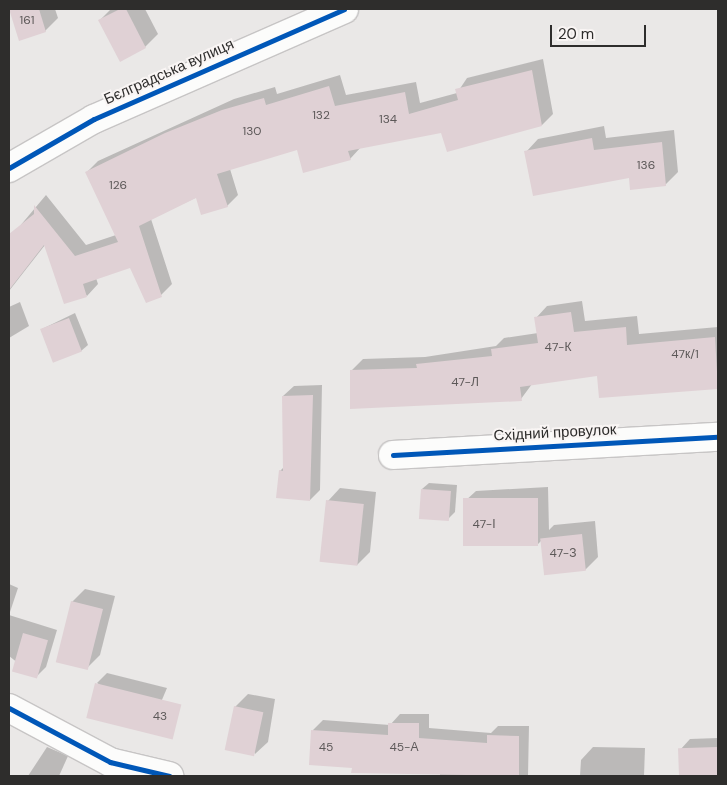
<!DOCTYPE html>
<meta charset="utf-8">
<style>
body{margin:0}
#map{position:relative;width:727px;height:785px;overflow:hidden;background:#eae8e7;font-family:"DM Sans",sans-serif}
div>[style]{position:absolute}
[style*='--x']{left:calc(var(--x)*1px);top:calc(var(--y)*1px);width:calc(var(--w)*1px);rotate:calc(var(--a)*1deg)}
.shadow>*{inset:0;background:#0003}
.building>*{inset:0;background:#e0d1d5;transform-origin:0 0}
.roads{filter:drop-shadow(1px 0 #c7c5c5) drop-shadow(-1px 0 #c7c5c5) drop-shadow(0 1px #c7c5c5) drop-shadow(0 -1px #c7c5c5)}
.minor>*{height:28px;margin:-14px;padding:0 14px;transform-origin:14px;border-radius:14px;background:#fcfcfb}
.cycleway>*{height:5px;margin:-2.5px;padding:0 2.5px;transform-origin:2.5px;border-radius:2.5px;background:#0057b8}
span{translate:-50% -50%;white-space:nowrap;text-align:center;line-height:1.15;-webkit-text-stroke:4px #f9f5f4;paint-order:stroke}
.number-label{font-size:12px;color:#5c5858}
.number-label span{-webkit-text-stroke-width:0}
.street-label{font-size:15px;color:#2e2d2c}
.frame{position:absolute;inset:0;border:10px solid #2e2d2c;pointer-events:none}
.scale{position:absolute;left:550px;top:25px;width:96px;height:22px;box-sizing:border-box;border:2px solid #2e2d2c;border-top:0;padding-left:6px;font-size:15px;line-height:18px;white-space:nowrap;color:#2e2d2c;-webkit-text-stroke:4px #f9f5f4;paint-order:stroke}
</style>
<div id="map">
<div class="shadow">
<i style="clip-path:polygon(10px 9px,55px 9px,58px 18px,45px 31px,20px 39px)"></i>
<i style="clip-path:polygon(111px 9px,145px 9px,158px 34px,145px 47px,100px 20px)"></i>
<i style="clip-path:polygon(543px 59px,553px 114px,542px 125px,442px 132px,361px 147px,350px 159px,298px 149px,230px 169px,238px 195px,227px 206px,197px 197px,151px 219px,172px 284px,161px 295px,131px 266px,96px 278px,98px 284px,87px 296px,45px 245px,9px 291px,9px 239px,46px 195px,86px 245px,116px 235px,87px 172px,98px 161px,234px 99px,275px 87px,277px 94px,340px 75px,346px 95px,416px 82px,420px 103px,457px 93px,467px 78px)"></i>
<i style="clip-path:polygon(604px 126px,606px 138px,674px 130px,678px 172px,665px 185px,526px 152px,538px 139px)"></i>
<i style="clip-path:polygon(582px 301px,585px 321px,637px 316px,639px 334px,718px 327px,718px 387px,601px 397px,599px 374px,532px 384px,521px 399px,351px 371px,363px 359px,425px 357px,496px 346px,504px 338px,538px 333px,536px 318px,547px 306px)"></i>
<i style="clip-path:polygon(20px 302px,29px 326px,9px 338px,9px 307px)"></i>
<i style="clip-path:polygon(75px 313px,88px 345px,81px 351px,42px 329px)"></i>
<i style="clip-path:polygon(322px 385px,320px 490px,310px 500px,280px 471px,284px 467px,283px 396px,294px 386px)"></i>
<i style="clip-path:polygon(429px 483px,457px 485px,455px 512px,448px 519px,422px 489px)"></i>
<i style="clip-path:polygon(548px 487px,549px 530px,554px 525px,595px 521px,598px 557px,585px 570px,541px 541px,538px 544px,464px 502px,476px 491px)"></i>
<i style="clip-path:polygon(340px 488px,376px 492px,370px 552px,357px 565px,328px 501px)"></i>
<i style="clip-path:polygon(9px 584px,18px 588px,9px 615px)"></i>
<i style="clip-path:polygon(85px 589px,115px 596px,100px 655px,87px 668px,72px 602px)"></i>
<i style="clip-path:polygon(9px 615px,57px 630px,46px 667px,36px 677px,9px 656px)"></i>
<i style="clip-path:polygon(107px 673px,167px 688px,153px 721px,97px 683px)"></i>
<i style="clip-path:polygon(248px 694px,275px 699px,268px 742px,255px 754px,235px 707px)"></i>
<i style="clip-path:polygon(400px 714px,429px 714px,429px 728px,491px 733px,498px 726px,529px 726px,528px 776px,440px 776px,440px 771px,310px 763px,313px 730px,323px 720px,390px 725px)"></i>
<i style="clip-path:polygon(718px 738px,718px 776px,681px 776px,680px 750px,690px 739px)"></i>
<i style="clip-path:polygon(47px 747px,68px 756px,59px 776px,28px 776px)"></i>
<i style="clip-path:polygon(593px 747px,645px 748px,644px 776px,580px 776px,581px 760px)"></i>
</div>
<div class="building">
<i style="clip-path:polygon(9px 9px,39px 9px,46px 32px,19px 41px)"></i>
<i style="clip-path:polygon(120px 9px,126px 9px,146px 48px,120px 62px,98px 20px)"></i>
<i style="clip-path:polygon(532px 70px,542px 126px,447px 152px,441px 133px,348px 151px,351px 160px,303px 173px,297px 150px,217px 174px,228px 207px,201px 215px,196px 198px,139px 226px,162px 297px,146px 303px,130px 268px,83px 284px,87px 297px,64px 304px,44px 245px,9px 290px,9px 234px,34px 214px,34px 205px,75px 256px,118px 242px,85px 172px,165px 133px,222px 110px,264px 98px,266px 105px,329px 86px,335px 106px,405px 92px,409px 114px,458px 100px,455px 89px)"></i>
<i style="clip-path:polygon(592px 138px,594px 150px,662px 142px,666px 186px,630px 190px,629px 178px,533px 196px,524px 151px)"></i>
<i style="clip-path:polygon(571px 312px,574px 332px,626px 327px,627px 345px,715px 337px,718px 389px,599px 398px,597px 376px,520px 387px,522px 401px,350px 409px,350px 370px,417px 368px,416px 364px,492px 356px,491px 349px,538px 343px,534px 317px)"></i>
<i style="left:69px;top:318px;width:36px;height:31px;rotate:69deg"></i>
<i style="clip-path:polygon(313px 395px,310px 501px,276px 498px,279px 470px,283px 471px,282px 396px)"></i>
<i style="left:421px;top:489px;width:30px;height:30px;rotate:4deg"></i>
<i style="left:538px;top:498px;width:48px;height:75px;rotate:90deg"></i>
<i style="left:326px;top:500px;width:38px;height:62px;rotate:6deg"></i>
<i style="left:582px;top:534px;width:37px;height:42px;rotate:84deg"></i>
<i style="left:71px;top:601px;width:33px;height:63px;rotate:14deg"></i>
<i style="left:23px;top:633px;width:26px;height:40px;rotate:16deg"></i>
<i style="left:95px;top:683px;width:89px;height:36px;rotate:14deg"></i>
<i style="left:234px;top:706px;width:30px;height:45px;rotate:12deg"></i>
<i style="clip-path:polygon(388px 723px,419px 723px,419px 738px,487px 743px,487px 735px,519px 736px,519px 776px,351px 773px,352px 768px,309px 765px,311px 730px,388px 735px)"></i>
<i style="left:717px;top:747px;width:29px;height:39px;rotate:88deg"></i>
</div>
<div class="roads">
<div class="minor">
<i style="--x:9;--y:168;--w:98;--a:-30"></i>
<i style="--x:94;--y:119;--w:273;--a:-23.7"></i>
<i style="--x:393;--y:455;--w:325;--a:-3.2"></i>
<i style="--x:9;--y:708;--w:115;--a:28.1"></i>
<i style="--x:110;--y:762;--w:61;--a:13.3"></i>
</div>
</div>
<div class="cycleway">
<i style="--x:9;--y:168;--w:98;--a:-30"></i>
<i style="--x:94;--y:119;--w:273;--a:-23.7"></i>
<i style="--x:393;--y:455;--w:325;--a:-3.2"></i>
<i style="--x:9;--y:708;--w:115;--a:28.1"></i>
<i style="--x:110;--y:762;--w:61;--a:13.3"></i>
</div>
<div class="number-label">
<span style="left:27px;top:21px">161</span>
<span style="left:321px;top:116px">132</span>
<span style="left:388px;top:120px">134</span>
<span style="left:252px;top:132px">130</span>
<span style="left:646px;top:166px">136</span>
<span style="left:118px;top:186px">126</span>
<span style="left:558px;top:348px">47-К</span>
<span style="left:685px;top:355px">47к/1</span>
<span style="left:465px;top:383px">47-Л</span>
<span style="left:484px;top:525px">47-І</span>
<span style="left:563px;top:554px">47-З</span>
<span style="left:160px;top:717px">43</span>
<span style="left:326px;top:748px">45</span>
<span style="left:404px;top:748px">45-А</span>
</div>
<div class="street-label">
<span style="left:169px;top:72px;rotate:-24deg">Бєлградська вулиця</span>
<span style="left:555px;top:433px;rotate:-3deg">Східний провулок</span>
</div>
<div class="frame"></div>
<div class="scale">20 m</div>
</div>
